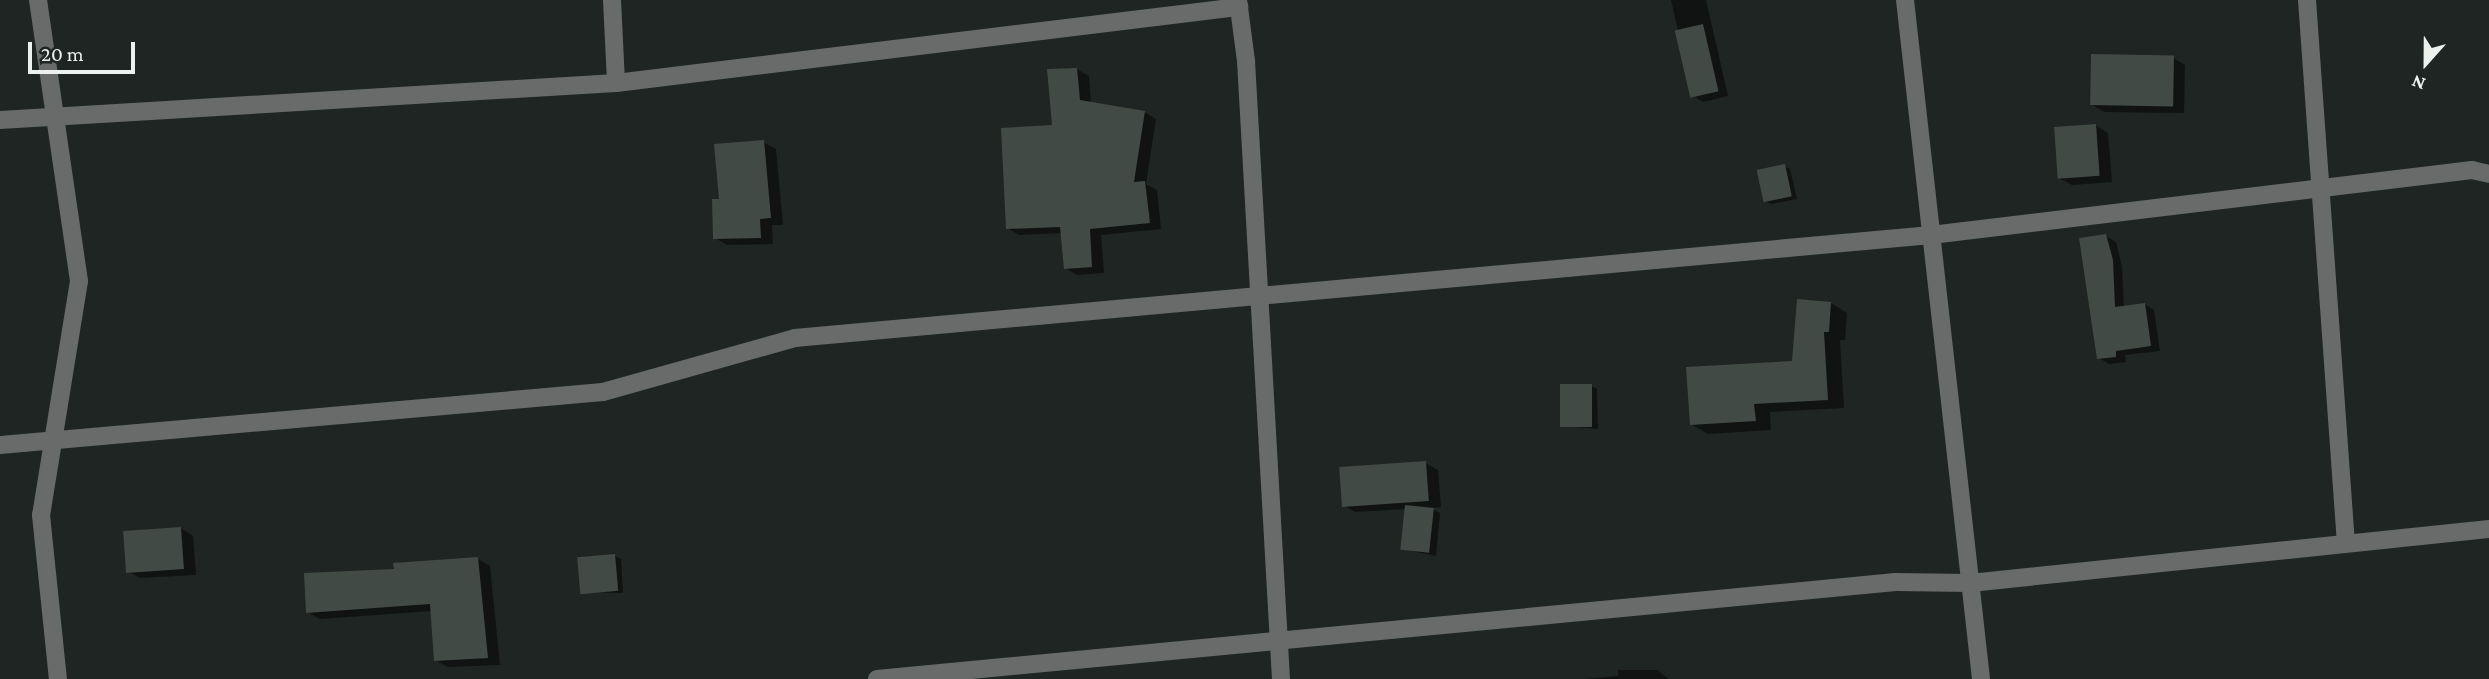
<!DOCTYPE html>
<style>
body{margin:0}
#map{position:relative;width:2489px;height:679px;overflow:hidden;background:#1e2522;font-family:"Crimson Pro",serif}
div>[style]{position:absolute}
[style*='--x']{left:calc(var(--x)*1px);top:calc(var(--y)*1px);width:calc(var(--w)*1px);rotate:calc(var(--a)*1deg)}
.shadow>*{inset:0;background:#0007}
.building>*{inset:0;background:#424a46;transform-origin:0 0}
.street>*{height:18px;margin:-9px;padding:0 9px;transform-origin:9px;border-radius:9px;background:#686b69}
span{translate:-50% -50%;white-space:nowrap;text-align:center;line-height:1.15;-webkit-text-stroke:6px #1e2522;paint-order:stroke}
.north{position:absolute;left:2391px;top:28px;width:70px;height:70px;-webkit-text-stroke:5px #1e2522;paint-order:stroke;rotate:201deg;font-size:19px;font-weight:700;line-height:28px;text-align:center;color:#ecf1ee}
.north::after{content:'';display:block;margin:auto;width:24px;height:32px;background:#ecf1ee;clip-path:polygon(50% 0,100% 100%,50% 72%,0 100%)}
.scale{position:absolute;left:28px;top:42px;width:107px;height:32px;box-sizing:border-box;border:4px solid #ecf1ee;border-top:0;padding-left:9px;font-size:21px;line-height:24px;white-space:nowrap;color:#ecf1ee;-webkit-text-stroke:5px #1e2522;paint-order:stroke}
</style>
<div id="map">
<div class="shadow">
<i style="clip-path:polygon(1671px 0,1706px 0,1728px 96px,1703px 102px,1693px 96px)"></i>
<i style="clip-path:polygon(2173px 58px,2185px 65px,2184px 113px,2104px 112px,2091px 104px)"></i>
<i style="clip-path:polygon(1077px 69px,1089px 76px,1091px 104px,1144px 112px,1156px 119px,1146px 184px,1157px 190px,1161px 229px,1101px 235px,1104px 273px,1077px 275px,1065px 268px,1062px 233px,1019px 235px,1007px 228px)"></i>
<i style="clip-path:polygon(2095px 125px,2108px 133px,2112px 182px,2072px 185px,2059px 178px)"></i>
<i style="clip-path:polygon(763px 142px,776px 149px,783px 225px,772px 225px,773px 244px,727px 245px,715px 238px)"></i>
<i style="clip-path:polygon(1784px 166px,1790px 169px,1797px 199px,1771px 204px,1765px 201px)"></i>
<i style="clip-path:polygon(2106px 236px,2116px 242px,2122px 267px,2124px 307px,2144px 304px,2154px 310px,2160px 351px,2125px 355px,2126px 362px,2109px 364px,2099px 358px)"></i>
<i style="clip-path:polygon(1831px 303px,1847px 313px,1845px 340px,1840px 340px,1844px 408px,1770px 412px,1771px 430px,1708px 434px,1691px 424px,1794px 362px)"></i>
<i style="clip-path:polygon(1591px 386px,1597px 389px,1598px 429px,1562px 426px)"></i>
<i style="clip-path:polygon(1425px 463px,1438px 470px,1441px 507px,1431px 508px,1440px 513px,1436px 556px,1402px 549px,1407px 509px,1355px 512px,1343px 505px)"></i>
<i style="clip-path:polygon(181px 528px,193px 536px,196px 575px,140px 578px,127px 571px)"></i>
<i style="clip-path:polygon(615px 556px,621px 559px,623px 593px,581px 592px)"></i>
<i style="clip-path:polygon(478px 559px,490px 566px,500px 665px,448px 667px,435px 660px,432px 611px,320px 619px,307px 612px,396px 571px)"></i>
<i style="clip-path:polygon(1618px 670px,1657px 670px,1669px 679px,1583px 679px,1618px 676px)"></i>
</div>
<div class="building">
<i style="left:1703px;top:24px;width:69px;height:29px;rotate:77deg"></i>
<i style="left:2091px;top:54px;width:83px;height:51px;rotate:1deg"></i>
<i style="clip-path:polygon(1077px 68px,1080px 100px,1145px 111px,1134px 182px,1145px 181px,1150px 223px,1090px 229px,1092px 267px,1064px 269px,1060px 227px,1006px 229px,1001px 128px,1052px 125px,1047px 69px)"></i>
<i style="left:2096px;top:124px;width:52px;height:42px;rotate:86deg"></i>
<i style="clip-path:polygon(764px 140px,771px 218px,760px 219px,761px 238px,713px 239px,712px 199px,719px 199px,714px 144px)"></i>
<i style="left:1785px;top:164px;width:33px;height:29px;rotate:78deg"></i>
<i style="clip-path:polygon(2106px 234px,2113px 260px,2115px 307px,2145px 303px,2151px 346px,2116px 351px,2116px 357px,2097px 359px,2079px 238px)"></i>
<i style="clip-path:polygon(1797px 299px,1831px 302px,1829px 332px,1824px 332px,1828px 400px,1754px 404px,1756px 421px,1690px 425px,1686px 367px,1792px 361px)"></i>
<i style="left:1560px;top:384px;width:32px;height:43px"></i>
<i style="left:1426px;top:461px;width:40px;height:87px;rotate:86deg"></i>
<i style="left:1405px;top:505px;width:29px;height:45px;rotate:6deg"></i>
<i style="left:181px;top:527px;width:42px;height:58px;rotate:86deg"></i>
<i style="left:615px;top:554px;width:37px;height:38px;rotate:85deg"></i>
<i style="clip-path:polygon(478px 557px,488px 658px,434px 661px,430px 604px,306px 613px,304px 573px,394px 569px,393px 563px)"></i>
</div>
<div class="street">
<i style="--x:38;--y:0;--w:284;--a:81.7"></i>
<i style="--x:79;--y:281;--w:237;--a:99.2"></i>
<i style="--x:41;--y:515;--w:165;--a:84.1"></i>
<i style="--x:612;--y:0;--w:83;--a:87.2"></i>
<i style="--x:1238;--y:0;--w:62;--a:82.5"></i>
<i style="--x:1246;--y:61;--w:619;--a:86.76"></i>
<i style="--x:1905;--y:0;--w:683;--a:83.61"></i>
<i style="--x:2307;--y:0;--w:545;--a:85.9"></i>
<i style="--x:0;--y:120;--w:617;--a:-3.44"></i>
<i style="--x:616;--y:83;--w:628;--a:-6.96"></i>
<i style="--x:0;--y:445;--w:605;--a:-5.02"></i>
<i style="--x:603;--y:392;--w:199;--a:-15.7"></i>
<i style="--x:795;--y:338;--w:1141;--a:-5.18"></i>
<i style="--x:1931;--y:235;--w:545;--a:-6.85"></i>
<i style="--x:2472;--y:170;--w:17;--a:13"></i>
<i style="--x:877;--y:679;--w:1023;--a:-5.44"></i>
<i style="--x:1895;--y:582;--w:75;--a:0.8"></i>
<i style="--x:1970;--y:583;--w:522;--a:-5.94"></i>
</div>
<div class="north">N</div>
<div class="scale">20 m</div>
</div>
